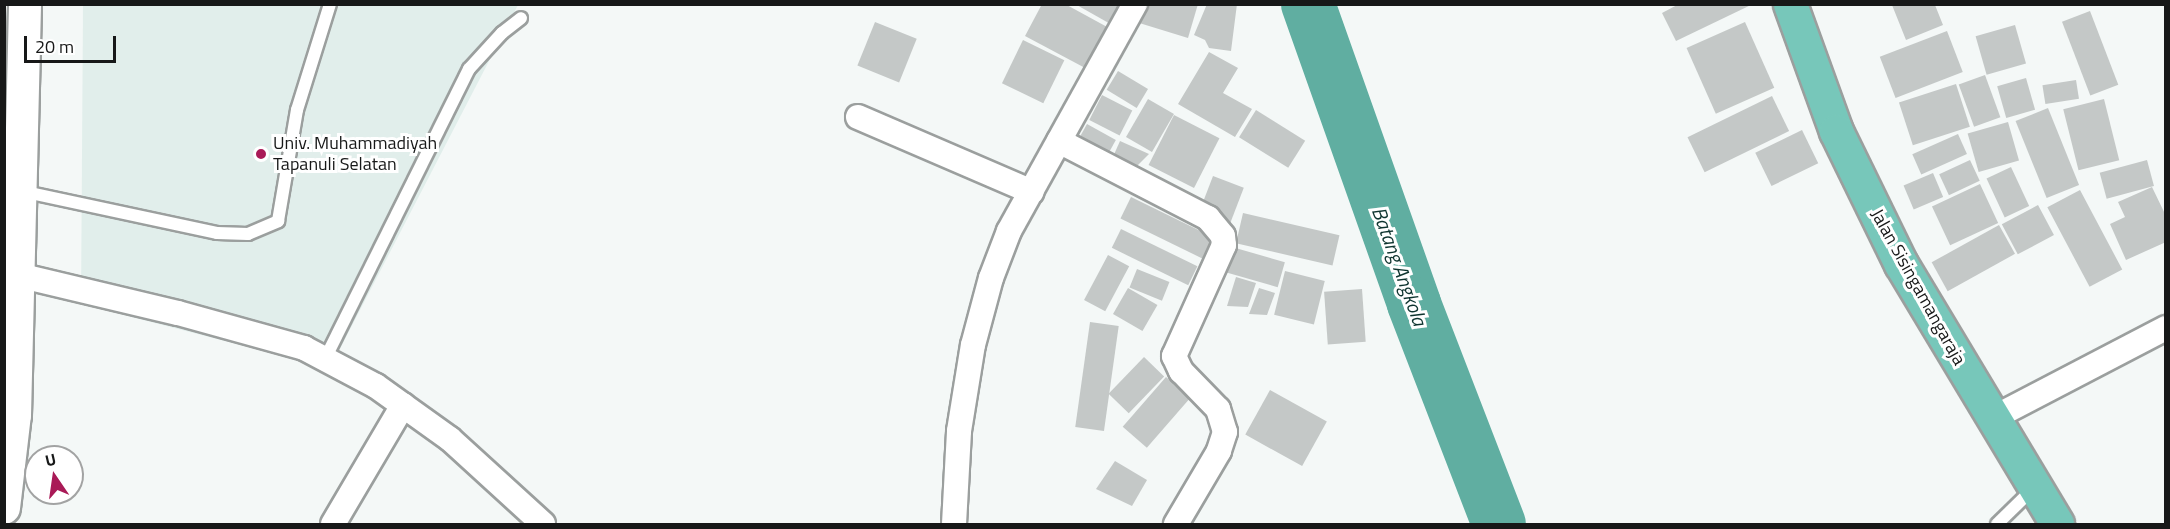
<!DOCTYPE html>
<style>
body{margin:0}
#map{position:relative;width:2170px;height:529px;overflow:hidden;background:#f4f8f7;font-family:"Titillium Web",sans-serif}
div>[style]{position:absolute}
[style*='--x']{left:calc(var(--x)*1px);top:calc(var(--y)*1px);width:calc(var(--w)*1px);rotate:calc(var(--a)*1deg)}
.built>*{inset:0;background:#e1eeeb}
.river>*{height:54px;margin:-27px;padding:0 27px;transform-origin:27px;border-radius:27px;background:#60aea1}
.building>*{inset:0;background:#c4c8c7;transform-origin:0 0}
.roads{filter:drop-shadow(2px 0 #9b9f9e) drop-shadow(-2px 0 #9b9f9e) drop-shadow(0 2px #9b9f9e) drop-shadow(0 -2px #9b9f9e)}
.service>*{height:12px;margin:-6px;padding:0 6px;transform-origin:6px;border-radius:6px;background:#fff}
.minor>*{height:24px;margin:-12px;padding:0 12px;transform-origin:12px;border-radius:12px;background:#fff}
.tertiary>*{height:32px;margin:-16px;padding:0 16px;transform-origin:16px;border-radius:16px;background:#fff}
.trunk>*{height:33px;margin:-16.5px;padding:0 16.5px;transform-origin:16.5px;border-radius:16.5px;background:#77c7ba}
.dots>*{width:16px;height:16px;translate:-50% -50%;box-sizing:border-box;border:3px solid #fff;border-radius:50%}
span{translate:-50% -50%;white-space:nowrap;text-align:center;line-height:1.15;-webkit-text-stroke:6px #fff;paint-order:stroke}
.poi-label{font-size:18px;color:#171818}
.left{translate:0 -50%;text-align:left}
.street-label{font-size:18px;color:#171818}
.water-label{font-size:20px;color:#0e342f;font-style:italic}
.frame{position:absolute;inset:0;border:6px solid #171818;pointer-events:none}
.north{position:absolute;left:24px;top:445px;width:60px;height:60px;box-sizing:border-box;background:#fff;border:2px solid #a2a3a3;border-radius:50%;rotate:347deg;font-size:16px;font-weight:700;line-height:24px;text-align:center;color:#171818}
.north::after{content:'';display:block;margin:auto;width:21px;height:27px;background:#a91a57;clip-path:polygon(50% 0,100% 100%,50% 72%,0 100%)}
.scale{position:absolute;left:24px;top:36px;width:92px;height:27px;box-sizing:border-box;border:3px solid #171818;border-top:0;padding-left:8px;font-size:18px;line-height:21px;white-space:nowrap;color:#171818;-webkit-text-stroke:4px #fff;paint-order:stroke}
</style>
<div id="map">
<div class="built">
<i style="clip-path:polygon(83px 5px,518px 5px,330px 368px,81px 304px)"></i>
</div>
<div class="river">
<i style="--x:1308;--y:4;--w:318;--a:70.5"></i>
<i style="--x:1414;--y:304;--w:236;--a:68.9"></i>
</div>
<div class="building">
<i style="clip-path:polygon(1042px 4px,1065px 4px,1109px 28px,1087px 69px,1025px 36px)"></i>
<i style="clip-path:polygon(1075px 4px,1126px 4px,1114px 26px)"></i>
<i style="clip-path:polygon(1142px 4px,1198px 4px,1188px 38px,1136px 22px)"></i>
<i style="clip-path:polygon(1207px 4px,1237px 4px,1231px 51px,1209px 48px,1205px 40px,1194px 35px)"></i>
<i style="clip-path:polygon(1679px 4px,1753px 4px,1676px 41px,1662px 13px)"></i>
<i style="clip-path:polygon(1892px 5px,1935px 5px,1943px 25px,1906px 40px)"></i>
<i style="left:2090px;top:11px;width:79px;height:30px;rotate:69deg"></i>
<i style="left:875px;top:22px;width:45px;height:47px;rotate:22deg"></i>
<i style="left:1745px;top:22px;width:72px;height:64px;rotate:66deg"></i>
<i style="left:2015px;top:25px;width:40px;height:41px;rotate:74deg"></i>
<i style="left:1947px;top:31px;width:44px;height:72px;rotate:69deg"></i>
<i style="left:1023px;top:40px;width:46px;height:48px;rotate:26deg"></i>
<i style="clip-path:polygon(1209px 52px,1238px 68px,1223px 93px,1252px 109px,1235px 137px,1178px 104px)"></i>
<i style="left:1118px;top:71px;width:35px;height:22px;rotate:31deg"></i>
<i style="left:1985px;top:75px;width:45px;height:28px;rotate:70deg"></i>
<i style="left:2026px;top:78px;width:33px;height:30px;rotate:74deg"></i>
<i style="left:2076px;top:80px;width:19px;height:34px;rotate:81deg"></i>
<i style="left:1956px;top:84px;width:45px;height:60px;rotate:72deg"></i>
<i style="left:1102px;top:95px;width:34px;height:28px;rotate:27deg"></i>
<i style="left:1772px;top:96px;width:39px;height:94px;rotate:64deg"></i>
<i style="left:1148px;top:99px;width:30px;height:44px;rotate:30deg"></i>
<i style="left:2104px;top:99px;width:63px;height:42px;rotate:76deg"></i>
<i style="left:2048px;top:108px;width:83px;height:35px;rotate:68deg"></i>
<i style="left:1256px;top:110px;width:58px;height:32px;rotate:32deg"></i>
<i style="left:1174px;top:115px;width:51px;height:56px;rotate:27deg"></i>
<i style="left:2008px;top:122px;width:40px;height:42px;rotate:74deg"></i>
<i style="left:1087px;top:124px;width:33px;height:20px;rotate:29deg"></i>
<i style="left:1802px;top:130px;width:37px;height:52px;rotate:64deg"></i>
<i style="left:1958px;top:134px;width:22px;height:50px;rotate:66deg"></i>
<i style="clip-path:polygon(1120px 141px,1149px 154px,1134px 169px,1112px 159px)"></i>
<i style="left:1970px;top:160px;width:23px;height:34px;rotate:65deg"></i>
<i style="left:2147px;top:160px;width:27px;height:49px;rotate:75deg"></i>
<i style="left:2011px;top:167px;width:43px;height:27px;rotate:65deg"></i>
<i style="left:1933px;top:173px;width:26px;height:32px;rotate:67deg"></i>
<i style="left:1213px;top:176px;width:33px;height:38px;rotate:21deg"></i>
<i style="left:1980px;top:184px;width:43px;height:53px;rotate:65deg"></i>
<i style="clip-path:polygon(2152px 187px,2166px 216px,2166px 242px,2126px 260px,2110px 224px,2125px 217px,2118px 202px)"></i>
<i style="left:2080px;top:190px;width:90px;height:37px;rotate:62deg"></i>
<i style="left:1131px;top:197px;width:91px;height:24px;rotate:26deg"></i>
<i style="left:2038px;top:205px;width:34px;height:41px;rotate:62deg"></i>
<i style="left:1243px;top:213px;width:99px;height:31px;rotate:13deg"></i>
<i style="left:1999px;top:225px;width:33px;height:77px;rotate:61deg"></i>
<i style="left:1121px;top:229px;width:85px;height:21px;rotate:26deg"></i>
<i style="left:1232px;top:247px;width:55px;height:26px;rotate:16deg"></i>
<i style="left:1108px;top:255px;width:24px;height:51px;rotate:28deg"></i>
<i style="left:1137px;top:269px;width:35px;height:20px;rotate:22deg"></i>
<i style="left:1285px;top:271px;width:41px;height:45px;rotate:14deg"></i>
<i style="clip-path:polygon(1236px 277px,1256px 283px,1248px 307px,1227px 306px)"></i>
<i style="left:1128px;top:288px;width:34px;height:30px;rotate:30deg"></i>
<i style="clip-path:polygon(1259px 288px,1275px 293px,1267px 315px,1249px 314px)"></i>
<i style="left:1362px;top:289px;width:53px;height:38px;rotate:86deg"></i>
<i style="left:1090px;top:322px;width:29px;height:106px;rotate:8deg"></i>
<i style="left:1144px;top:357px;width:28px;height:51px;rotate:44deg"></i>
<i style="left:1166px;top:377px;width:32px;height:66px;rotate:41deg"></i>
<i style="left:1270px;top:390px;width:65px;height:51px;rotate:29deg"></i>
<i style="clip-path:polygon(1115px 461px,1147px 480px,1132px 506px,1096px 489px)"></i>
</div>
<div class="roads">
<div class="service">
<i style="--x:21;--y:191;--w:200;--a:12.1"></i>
<i style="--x:217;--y:233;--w:31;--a:2"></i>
<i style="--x:248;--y:234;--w:33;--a:-23"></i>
<i style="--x:278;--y:221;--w:113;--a:-80.3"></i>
<i style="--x:297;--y:110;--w:111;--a:-72.7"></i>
<i style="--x:325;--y:359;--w:324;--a:-63.6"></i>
<i style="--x:469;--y:69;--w:49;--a:-47.5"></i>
<i style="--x:502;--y:33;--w:24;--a:-38"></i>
<i style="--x:1997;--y:524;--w:52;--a:-44.2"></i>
</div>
<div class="minor">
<i style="--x:858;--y:117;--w:189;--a:23.3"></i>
<i style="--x:1059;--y:141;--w:168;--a:27.3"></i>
<i style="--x:1208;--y:218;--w:23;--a:50"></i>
<i style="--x:1223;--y:236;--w:9;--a:84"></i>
<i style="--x:1224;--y:245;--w:122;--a:114.2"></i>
<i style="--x:1174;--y:356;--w:17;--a:65"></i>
<i style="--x:1181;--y:371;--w:53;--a:45.8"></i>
<i style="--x:1218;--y:409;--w:24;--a:73"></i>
<i style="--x:1225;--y:432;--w:20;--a:108"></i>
<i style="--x:1219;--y:451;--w:85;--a:120.5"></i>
<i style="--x:18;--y:275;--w:164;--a:13.4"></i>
<i style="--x:178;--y:313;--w:131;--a:15.5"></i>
<i style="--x:304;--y:348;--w:81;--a:27.8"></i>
<i style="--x:376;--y:386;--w:91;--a:35.6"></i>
<i style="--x:450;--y:439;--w:126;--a:42.4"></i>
<i style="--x:1993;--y:418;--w:195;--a:-27.5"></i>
<i style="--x:333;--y:524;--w:138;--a:-59.5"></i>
<i style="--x:954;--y:524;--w:93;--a:-86.9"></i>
<i style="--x:959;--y:431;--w:87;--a:-80.8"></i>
<i style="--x:973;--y:345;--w:69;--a:-75"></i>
<i style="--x:991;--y:278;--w:50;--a:-69"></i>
<i style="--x:1009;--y:231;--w:260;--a:-61"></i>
</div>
<div class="tertiary">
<i style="--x:4;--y:508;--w:94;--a:-83.3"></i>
<i style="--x:15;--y:415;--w:411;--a:-88.6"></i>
</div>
<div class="trunk">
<i style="--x:1790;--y:4;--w:135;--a:70.1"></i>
<i style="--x:1836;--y:131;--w:148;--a:64"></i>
<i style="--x:1901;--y:264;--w:303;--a:59"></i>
</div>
</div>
<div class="dots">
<i style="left:261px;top:154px;background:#a91a57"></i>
</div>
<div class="poi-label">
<span class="left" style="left:273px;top:154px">Univ. Muhammadiyah<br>Tapanuli Selatan</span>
</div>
<div class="street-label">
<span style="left:1918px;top:287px;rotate:61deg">Jalan Sisingamangaraja</span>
</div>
<div class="water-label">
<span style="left:1400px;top:266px;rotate:70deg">Batang Angkola</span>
</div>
<div class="frame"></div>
<div class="north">U</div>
<div class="scale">20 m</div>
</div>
